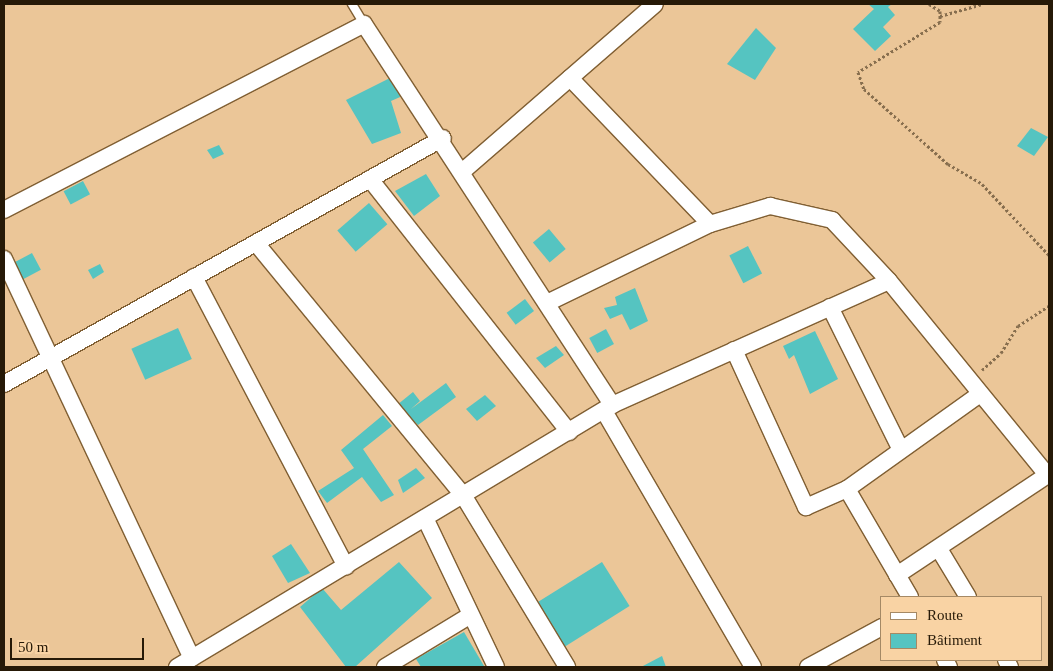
<!DOCTYPE html>
<meta charset="utf-8">
<style>
body{margin:0}
#map{position:relative;width:1053px;height:671px;overflow:hidden;background:#ebc698;font-family:Georgia,serif}
div>[style]{position:absolute}
[style*='--x']{left:calc(var(--x)*1px);top:calc(var(--y)*1px);width:calc(var(--w)*1px);rotate:calc(var(--a)*1deg)}
.building>*{inset:0;background:#55c4c1;transform-origin:0 0}
.path>*{height:3px;margin-top:-1.5px;transform-origin:0;background:repeating-linear-gradient(90deg,#876e4e 0 2.5px,transparent 0 5px)}
.roads{filter:drop-shadow(1px 0 #805f33) drop-shadow(-1px 0 #805f33) drop-shadow(0 1px #805f33) drop-shadow(0 -1px #805f33)}
.service>*{height:8px;margin:-4px;padding:0 4px;transform-origin:4px;border-radius:4px;background:#fff}
.minor>*{height:16px;margin:-8px;padding:0 8px;transform-origin:8px;border-radius:8px;background:#fff}
span{translate:-50% -50%;white-space:nowrap;text-align:center;line-height:1.15;-webkit-text-stroke:4px #f9d3a4;paint-order:stroke}
.frame{position:absolute;inset:0;border:5px solid #261907;pointer-events:none}
.legend{position:absolute;left:880px;top:596px;width:162px;height:65px;box-sizing:border-box;background:#f9d3a4;border:1px solid #a58965;margin:0;padding:6px 9px;list-style:none;font-size:15px;color:#261907}
.legend li{display:flex;align-items:center;gap:10px;height:25px}
.legend b{width:25px;border:1px solid #a58965}
.scale{position:absolute;left:10px;top:638px;width:134px;height:22px;box-sizing:border-box;border:2px solid #261907;border-top:0;padding-left:6px;font-size:15px;line-height:18px;white-space:nowrap;color:#261907;-webkit-text-stroke:4px #f9d3a4;paint-order:stroke}
</style>
<div id="map">
<div class="building">
<i style="clip-path:polygon(868px 4px,892px 4px,888px 7px,895px 15px,883px 27px,891px 36px,875px 51px,853px 29px,874px 9px)"></i>
<i style="clip-path:polygon(756px 28px,776px 48px,755px 80px,727px 64px)"></i>
<i style="clip-path:polygon(394px 76px,407px 94px,391px 101px,401px 133px,372px 144px,346px 100px)"></i>
<i style="clip-path:polygon(1031px 128px,1048px 137px,1034px 156px,1017px 146px)"></i>
<i style="clip-path:polygon(219px 145px,224px 154px,213px 159px,207px 150px)"></i>
<i style="clip-path:polygon(426px 174px,440px 196px,414px 216px,395px 191px)"></i>
<i style="left:83px;top:181px;width:15px;height:22px;rotate:62deg"></i>
<i style="left:369px;top:203px;width:28px;height:42px;rotate:49deg"></i>
<i style="left:549px;top:229px;width:26px;height:21px;rotate:50deg"></i>
<i style="left:748px;top:246px;width:31px;height:21px;rotate:63deg"></i>
<i style="left:32px;top:253px;width:19px;height:25px;rotate:62deg"></i>
<i style="clip-path:polygon(100px 264px,104px 272px,93px 279px,88px 270px)"></i>
<i style="clip-path:polygon(635px 288px,648px 321px,630px 330px,622px 314px,610px 319px,604px 308px,617px 305px,615px 297px)"></i>
<i style="left:525px;top:299px;width:15px;height:23px;rotate:53deg"></i>
<i style="left:178px;top:328px;width:34px;height:51px;rotate:66deg"></i>
<i style="left:606px;top:329px;width:17px;height:19px;rotate:62deg"></i>
<i style="clip-path:polygon(815px 331px,838px 379px,810px 394px,794px 355px,789px 359px,783px 346px)"></i>
<i style="clip-path:polygon(556px 346px,564px 355px,545px 368px,536px 358px)"></i>
<i style="clip-path:polygon(446px 383px,456px 397px,418px 425px,397px 405px,413px 392px,420px 401px,411px 409px)"></i>
<i style="clip-path:polygon(485px 395px,496px 406px,477px 421px,466px 409px)"></i>
<i style="clip-path:polygon(383px 415px,392px 426px,363px 449px,394px 495px,381px 502px,362px 477px,327px 503px,318px 491px,354px 468px,341px 450px)"></i>
<i style="clip-path:polygon(416px 468px,425px 478px,403px 493px,398px 480px)"></i>
<i style="clip-path:polygon(291px 544px,310px 573px,288px 583px,272px 556px)"></i>
<i style="clip-path:polygon(399px 562px,432px 598px,355px 667px,346px 667px,300px 607px,322px 588px,341px 610px)"></i>
<i style="left:602px;top:562px;width:52px;height:77px;rotate:58deg"></i>
<i style="clip-path:polygon(464px 632px,484px 666px,421px 667px,416px 659px)"></i>
<i style="clip-path:polygon(662px 656px,666px 667px,641px 667px)"></i>
</div>
<div class="path">
<i style="--x:929;--y:4;--w:13;--a:32"></i>
<i style="--x:940;--y:11;--w:11;--a:90"></i>
<i style="--x:940;--y:22;--w:96;--a:148.6"></i>
<i style="--x:858;--y:72;--w:18;--a:71"></i>
<i style="--x:864;--y:89;--w:113;--a:41.8"></i>
<i style="--x:948;--y:164;--w:39;--a:30"></i>
<i style="--x:982;--y:184;--w:98;--a:46.7"></i>
<i style="--x:940;--y:16;--w:44;--a:-15.9"></i>
<i style="--x:982;--y:370;--w:25;--a:-42"></i>
<i style="--x:1001;--y:353;--w:32;--a:-58"></i>
<i style="--x:1018;--y:326;--w:37;--a:-33"></i>
</div>
<div class="roads">
<div class="service">
<i style="--x:352;--y:4;--w:23;--a:59"></i>
</div>
<div class="minor">
<i style="--x:570;--y:78;--w:202;--a:46.2"></i>
<i style="--x:463;--y:171;--w:254;--a:-41"></i>
<i style="--x:370;--y:179;--w:322;--a:51.8"></i>
<i style="--x:4;--y:210;--w:405;--a:-27.3"></i>
<i style="--x:364;--y:24;--w:455;--a:56.9"></i>
<i style="--x:256;--y:243;--w:326;--a:50.6"></i>
<i style="--x:463;--y:495;--w:201;--a:58.8"></i>
<i style="--x:4;--y:259;--w:441;--a:64.8"></i>
<i style="--x:194;--y:277;--w:327;--a:62.3"></i>
<i style="--x:547;--y:303;--w:181;--a:-25.9"></i>
<i style="--x:710;--y:224;--w:63;--a:-16.7"></i>
<i style="--x:770;--y:206;--w:64;--a:12.7"></i>
<i style="--x:832;--y:220;--w:83;--a:46.9"></i>
<i style="--x:889;--y:281;--w:250;--a:50.8"></i>
<i style="--x:830;--y:307;--w:157;--a:63.6"></i>
<i style="--x:734;--y:350;--w:173;--a:65.4"></i>
<i style="--x:806;--y:507;--w:45;--a:-23.7"></i>
<i style="--x:847;--y:489;--w:163;--a:-35.5"></i>
<i style="--x:4;--y:384;--w:503;--a:-29.26"></i>
<i style="--x:604;--y:411;--w:296;--a:59.8"></i>
<i style="--x:847;--y:489;--w:125;--a:59.7"></i>
<i style="--x:425;--y:518;--w:165;--a:64.5"></i>
<i style="--x:939;--y:549;--w:56;--a:58.9"></i>
<i style="--x:897;--y:575;--w:182;--a:-33.6"></i>
<i style="--x:945;--y:660;--w:8;--a:60"></i>
<i style="--x:1006;--y:660;--w:8;--a:60"></i>
<i style="--x:177;--y:667;--w:508;--a:-31.06"></i>
<i style="--x:612;--y:405;--w:303;--a:-24.1"></i>
<i style="--x:385;--y:667;--w:100;--a:-31.2"></i>
<i style="--x:808;--y:667;--w:84;--a:-28.4"></i>
</div>
</div>
<div class="frame"></div>
<ul class="legend">
<li><b style="height:6px;background:#fff"></b>Route</li>
<li><b style="height:14px;background:#55c4c1"></b>Bâtiment</li>
</ul>
<div class="scale">50 m</div>
</div>
